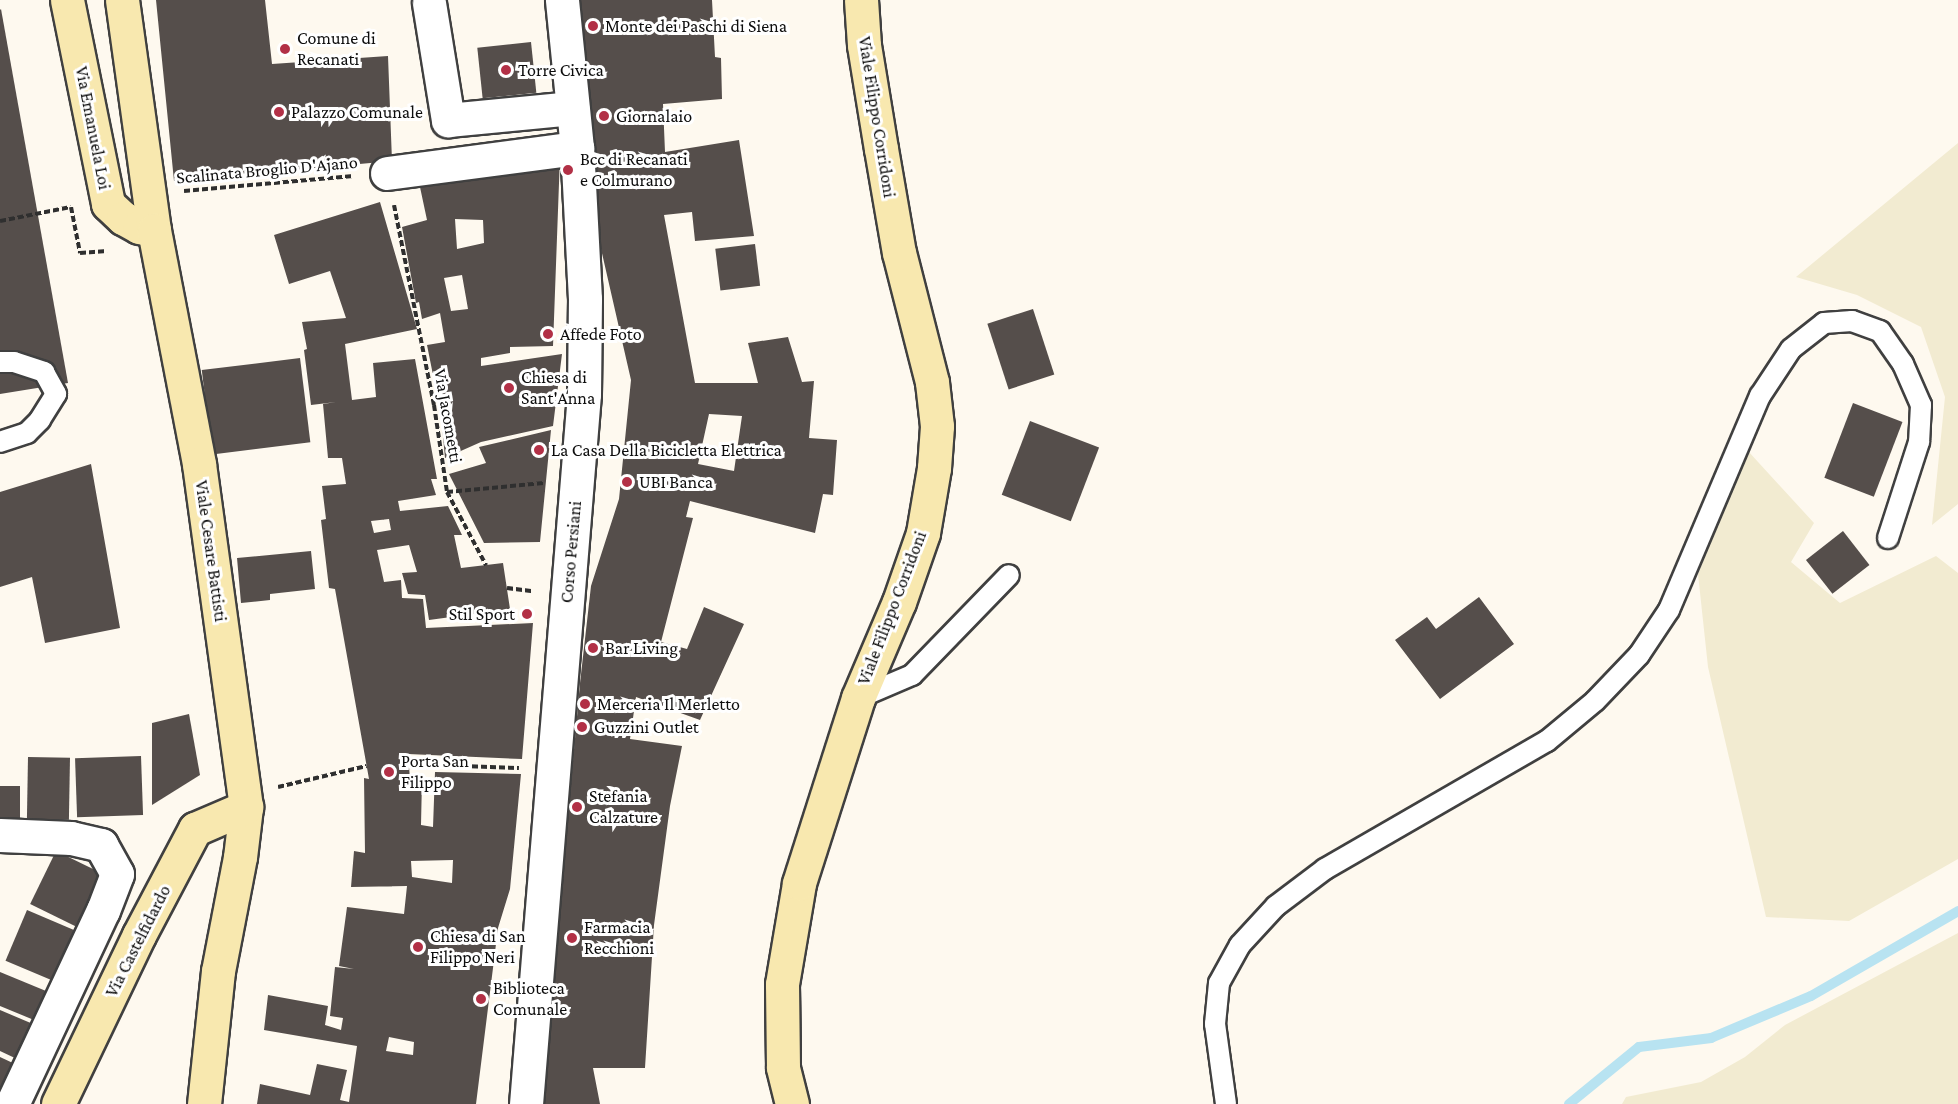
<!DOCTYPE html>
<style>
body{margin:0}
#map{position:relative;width:1958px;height:1104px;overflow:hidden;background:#fef9ef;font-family:"Crimson Pro",serif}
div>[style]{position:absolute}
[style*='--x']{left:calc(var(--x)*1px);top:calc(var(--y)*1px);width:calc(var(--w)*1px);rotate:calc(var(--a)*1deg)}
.farmland>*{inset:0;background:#f2ebd1}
.stream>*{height:10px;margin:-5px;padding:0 5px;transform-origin:5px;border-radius:5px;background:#b8e3f1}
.building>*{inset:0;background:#554e4b;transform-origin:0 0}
.path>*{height:4px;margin-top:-2px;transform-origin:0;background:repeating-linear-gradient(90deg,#2f2f2f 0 6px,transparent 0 9px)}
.roads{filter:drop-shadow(2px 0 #404040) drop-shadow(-2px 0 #404040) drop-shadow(0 2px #404040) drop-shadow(0 -2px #404040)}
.lane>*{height:20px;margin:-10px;padding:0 10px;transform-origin:10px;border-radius:10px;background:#fff}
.street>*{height:33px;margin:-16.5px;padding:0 16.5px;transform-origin:16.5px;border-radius:16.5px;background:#fff}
.secondary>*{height:33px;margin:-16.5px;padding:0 16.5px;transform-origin:16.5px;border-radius:16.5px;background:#f8e8af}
.dots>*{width:16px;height:16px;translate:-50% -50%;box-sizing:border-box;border:3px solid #fff;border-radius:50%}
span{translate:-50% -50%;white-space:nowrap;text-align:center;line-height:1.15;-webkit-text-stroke:6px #fff;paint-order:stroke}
.poi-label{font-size:18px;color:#0d0d0d}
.left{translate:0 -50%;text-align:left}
.right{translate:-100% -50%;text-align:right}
.street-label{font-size:18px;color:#0d0d0d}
</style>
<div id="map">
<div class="farmland">
<i style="clip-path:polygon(1958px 143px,1958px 504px,1932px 525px,1945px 397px,1921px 327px,1857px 295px,1796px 277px)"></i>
<i style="clip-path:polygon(1748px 451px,1814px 523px,1791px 562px,1840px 603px,1936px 556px,1958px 573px,1958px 859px,1849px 921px,1766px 917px,1708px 667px,1698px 574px)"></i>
<i style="clip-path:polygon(1958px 933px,1958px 1104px,1622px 1104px,1626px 1097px,1701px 1082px,1745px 1057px,1785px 1025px)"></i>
</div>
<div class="stream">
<i style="--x:1569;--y:1104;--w:90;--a:-39.2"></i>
<i style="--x:1639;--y:1047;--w:73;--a:-7.1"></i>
<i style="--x:1711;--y:1038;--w:108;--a:-22.8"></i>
<i style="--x:1811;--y:996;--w:170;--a:-30"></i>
</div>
<div class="building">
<i style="clip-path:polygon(156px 0,265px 0,272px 64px,388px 56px,392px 161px,174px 181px)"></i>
<i style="clip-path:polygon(evenodd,574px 0,712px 0,715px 57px,721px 58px,722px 99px,663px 104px,665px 152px,739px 140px,754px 236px,695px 241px,692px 212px,664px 215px,695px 383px,758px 383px,748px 343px,788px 337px,802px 382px,814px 381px,809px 438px,837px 440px,833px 495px,823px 494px,815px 533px,690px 501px,686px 517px,693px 518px,661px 642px,687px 649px,704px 607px,744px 624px,700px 720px,636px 697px,630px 739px,682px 746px,670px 806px,654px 925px,645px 1068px,593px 1068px,600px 1104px,542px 1104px,539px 1079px,567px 828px,580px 683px,591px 586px,619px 499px,631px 380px,596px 227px,574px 0,709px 414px,742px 416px,734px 471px,698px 464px,709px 414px)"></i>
<i style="clip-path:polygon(1px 9px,68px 383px,0 394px,0 10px)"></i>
<i style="left:531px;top:42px;width:51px;height:54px;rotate:84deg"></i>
<i style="clip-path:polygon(evenodd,560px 156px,553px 346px,510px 347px,510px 353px,481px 358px,481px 366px,562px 354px,553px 426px,481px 442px,445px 458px,441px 415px,427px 345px,445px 342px,440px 313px,422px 319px,419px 302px,416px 303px,402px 227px,427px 220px,417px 173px,560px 156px,455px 219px,483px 220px,484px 243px,457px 249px,455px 219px,560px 156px,462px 275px,468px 309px,451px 311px,444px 278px,462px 275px)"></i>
<i style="clip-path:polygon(evenodd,380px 202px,417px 329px,345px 344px,352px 400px,376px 397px,373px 363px,415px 359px,437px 479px,431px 479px,436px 495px,398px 501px,400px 511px,448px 506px,462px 535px,454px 535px,461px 568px,503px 563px,510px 609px,429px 620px,425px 595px,408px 594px,402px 573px,417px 572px,409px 545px,377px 550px,384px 582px,401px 580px,402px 598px,423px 599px,426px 628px,533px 623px,522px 759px,408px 754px,410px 779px,422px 779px,421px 825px,433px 827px,435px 772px,521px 774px,510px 889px,498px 928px,476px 1104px,257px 1104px,260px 1084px,310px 1095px,317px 1064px,347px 1070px,340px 1100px,349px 1102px,357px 1046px,264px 1030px,268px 995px,328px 1006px,325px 1025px,341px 1030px,343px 1018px,330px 1016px,335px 967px,354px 969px,339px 966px,347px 907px,404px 914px,407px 886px,351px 887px,354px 851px,365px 853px,364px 778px,369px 779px,335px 589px,329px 588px,321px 520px,326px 519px,322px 486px,346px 484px,342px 458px,328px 458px,323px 404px,336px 402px,311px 405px,304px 350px,307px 349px,302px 322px,346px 318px,330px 271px,289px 284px,274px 235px,380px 202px,389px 519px,391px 530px,374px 533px,371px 521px,389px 519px,380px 202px,453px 860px,452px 883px,412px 877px,411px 861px,453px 860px,380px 202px,389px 1037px,414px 1042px,413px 1055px,386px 1051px,389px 1037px)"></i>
<i style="left:755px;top:244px;width:42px;height:40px;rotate:83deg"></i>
<i style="left:1033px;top:309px;width:69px;height:48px;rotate:72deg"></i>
<i style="left:300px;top:358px;width:85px;height:99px;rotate:83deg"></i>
<i style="left:1853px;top:403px;width:53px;height:80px;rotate:21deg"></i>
<i style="left:1030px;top:421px;width:74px;height:79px;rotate:21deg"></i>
<i style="clip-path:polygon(551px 430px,540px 542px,484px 543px,449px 474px,486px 463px,479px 447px)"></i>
<i style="clip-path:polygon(91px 464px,120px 628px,45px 643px,32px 577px,0 587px,0 492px)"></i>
<i style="left:1843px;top:531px;width:43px;height:47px;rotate:52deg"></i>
<i style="clip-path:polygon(311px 551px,315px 589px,270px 594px,270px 600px,241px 603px,237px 558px)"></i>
<i style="clip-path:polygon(1479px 597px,1514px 644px,1440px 699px,1395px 640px,1427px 617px,1436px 629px)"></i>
<i style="clip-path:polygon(189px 714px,200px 775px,152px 805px,152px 723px)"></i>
<i style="left:141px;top:756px;width:59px;height:66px;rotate:88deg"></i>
<i style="left:28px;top:757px;width:42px;height:62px;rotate:1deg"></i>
<i style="left:0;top:786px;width:20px;height:32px"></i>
<i style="left:56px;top:851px;width:51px;height:59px;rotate:26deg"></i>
<i style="left:27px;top:910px;width:51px;height:55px;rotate:23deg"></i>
<i style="clip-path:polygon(0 972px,46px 991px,34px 1020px,0 1006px)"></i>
<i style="clip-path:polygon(0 1010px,33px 1024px,17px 1059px,0 1051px)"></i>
<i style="clip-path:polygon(0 1057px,15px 1064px,0 1099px)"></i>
</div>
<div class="path">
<i style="--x:184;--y:191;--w:170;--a:-5.1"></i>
<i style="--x:394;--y:205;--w:204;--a:78.7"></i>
<i style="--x:434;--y:405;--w:88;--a:81.5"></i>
<i style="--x:447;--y:492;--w:97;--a:-5.3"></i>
<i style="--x:0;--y:221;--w:72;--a:-11.2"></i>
<i style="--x:71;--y:207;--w:47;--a:78.9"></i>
<i style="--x:80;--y:253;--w:27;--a:-4"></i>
<i style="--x:447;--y:492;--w:83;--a:61.9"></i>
<i style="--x:507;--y:588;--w:26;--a:7"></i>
<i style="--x:409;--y:764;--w:110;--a:2.1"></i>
<i style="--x:278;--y:787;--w:91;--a:-13.3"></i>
</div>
<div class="roads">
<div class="lane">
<i style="--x:0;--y:362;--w:14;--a:0"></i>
<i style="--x:14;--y:362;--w:32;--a:18"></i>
<i style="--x:44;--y:372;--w:25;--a:61"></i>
<i style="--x:56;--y:394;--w:31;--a:122"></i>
<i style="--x:40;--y:420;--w:18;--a:135"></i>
<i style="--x:27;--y:433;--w:28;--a:162"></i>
<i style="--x:858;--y:698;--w:59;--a:-23.1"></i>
<i style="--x:912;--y:675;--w:139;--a:-45.9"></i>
<i style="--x:1226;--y:1104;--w:81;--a:-97.8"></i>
<i style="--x:1215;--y:1024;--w:41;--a:-84.4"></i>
<i style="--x:1219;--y:983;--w:43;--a:-61.1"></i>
<i style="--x:1240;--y:945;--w:53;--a:-47.3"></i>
<i style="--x:1276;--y:906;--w:61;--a:-37.1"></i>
<i style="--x:1325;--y:869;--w:256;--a:-30"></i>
<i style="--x:1547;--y:741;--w:62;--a:-39.8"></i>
<i style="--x:1595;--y:701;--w:64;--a:-46.3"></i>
<i style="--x:1639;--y:655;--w:54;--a:-56.3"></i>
<i style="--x:1669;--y:610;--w:233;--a:-67"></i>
<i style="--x:1760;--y:396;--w:56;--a:-56.6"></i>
<i style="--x:1791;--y:349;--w:42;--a:-38.2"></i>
<i style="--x:1824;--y:323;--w:28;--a:-4"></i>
<i style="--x:1852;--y:321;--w:30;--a:20"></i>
<i style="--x:1880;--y:331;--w:40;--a:55.1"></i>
<i style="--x:1903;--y:364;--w:45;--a:66.3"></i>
<i style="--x:1921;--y:405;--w:37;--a:93"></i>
<i style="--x:1919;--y:442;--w:101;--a:107.9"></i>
</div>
<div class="street">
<i style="--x:429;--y:3;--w:119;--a:80.8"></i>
<i style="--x:448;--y:120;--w:125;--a:-5.5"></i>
<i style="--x:387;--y:173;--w:192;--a:-7.5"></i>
<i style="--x:0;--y:835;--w:71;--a:2.4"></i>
<i style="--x:71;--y:838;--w:31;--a:13"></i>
<i style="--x:101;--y:845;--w:33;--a:61"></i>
<i style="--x:117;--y:874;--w:39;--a:111"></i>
<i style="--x:103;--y:910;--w:214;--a:115.1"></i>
<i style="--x:526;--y:1104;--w:712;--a:-85.33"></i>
<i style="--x:584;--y:394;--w:95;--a:-89.4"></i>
<i style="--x:585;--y:299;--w:151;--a:-93"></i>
<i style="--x:577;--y:148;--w:149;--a:-95.8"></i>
</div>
<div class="secondary">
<i style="--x:67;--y:0;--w:208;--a:78.6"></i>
<i style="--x:108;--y:204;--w:21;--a:43"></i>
<i style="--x:123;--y:218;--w:18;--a:29"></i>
<i style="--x:139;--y:227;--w:15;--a:11"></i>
<i style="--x:122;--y:0;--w:232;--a:82.1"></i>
<i style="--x:154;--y:230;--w:238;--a:79.1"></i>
<i style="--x:199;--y:464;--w:346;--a:82.2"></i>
<i style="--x:246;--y:807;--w:50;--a:96.8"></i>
<i style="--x:240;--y:857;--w:116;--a:100.9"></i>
<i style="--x:218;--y:971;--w:134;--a:96"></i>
<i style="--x:58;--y:1104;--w:187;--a:-64.4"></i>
<i style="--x:139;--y:935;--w:120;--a:-62.2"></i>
<i style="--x:195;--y:829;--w:56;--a:-23.3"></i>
<i style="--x:792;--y:1104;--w:38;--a:-104"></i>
<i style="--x:783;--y:1067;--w:83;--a:-90.7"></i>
<i style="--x:782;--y:984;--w:102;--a:-80.4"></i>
<i style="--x:799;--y:883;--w:194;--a:-72.3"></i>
<i style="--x:858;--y:698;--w:104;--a:-66.9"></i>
<i style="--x:899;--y:602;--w:73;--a:-70.8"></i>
<i style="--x:923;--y:533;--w:66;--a:-80.4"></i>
<i style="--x:934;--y:468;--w:42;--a:-85.9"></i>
<i style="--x:937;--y:426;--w:44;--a:-96.5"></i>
<i style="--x:932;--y:382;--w:133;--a:-104.3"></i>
<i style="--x:899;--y:253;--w:106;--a:-99.8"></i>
<i style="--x:881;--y:149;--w:105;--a:-99.3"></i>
<i style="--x:864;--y:45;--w:45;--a:-93.8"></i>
</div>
</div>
<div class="dots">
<i style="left:593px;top:26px;background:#b23046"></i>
<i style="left:285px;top:49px;background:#b23046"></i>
<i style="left:506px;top:70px;background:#b23046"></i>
<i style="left:279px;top:112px;background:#b23046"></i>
<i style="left:604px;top:116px;background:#b23046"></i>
<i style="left:568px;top:170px;background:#b23046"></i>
<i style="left:548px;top:334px;background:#b23046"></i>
<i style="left:509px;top:388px;background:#b23046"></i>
<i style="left:539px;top:450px;background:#b23046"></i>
<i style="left:627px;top:482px;background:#b23046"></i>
<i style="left:527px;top:614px;background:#b23046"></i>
<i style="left:593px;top:648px;background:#b23046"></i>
<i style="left:585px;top:704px;background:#b23046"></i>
<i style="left:582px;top:727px;background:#b23046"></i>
<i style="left:389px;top:772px;background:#b23046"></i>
<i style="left:577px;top:807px;background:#b23046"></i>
<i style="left:572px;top:938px;background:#b23046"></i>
<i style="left:418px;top:947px;background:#b23046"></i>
<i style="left:481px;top:999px;background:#b23046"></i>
</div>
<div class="poi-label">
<span class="left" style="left:605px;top:26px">Monte dei Paschi di Siena</span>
<span class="left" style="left:297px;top:49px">Comune di<br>Recanati</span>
<span class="left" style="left:518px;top:70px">Torre Civica</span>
<span class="left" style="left:291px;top:112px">Palazzo Comunale</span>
<span class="left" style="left:616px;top:116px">Giornalaio</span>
<span class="left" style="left:580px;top:170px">Bcc di Recanati<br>e Colmurano</span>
<span class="left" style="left:560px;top:334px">Affede Foto</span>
<span class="left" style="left:521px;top:388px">Chiesa di<br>Sant'Anna</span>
<span class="left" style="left:551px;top:450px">La Casa Della Bicicletta Elettrica</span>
<span class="left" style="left:639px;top:482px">UBI Banca</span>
<span class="right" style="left:515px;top:614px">Stil Sport</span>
<span class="left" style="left:605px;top:648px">Bar Living</span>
<span class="left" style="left:597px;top:704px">Merceria Il Merletto</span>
<span class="left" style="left:594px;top:727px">Guzzini Outlet</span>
<span class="left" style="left:401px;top:772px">Porta San<br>Filippo</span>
<span class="left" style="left:589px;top:807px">Stefania<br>Calzature</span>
<span class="left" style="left:584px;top:938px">Farmacia<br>Recchioni</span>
<span class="left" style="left:430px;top:947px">Chiesa di San<br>Filippo Neri</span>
<span class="left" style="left:493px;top:999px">Biblioteca<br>Comunale</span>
</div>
<div class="street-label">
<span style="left:877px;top:117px;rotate:81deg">Viale Filippo Corridoni</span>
<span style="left:93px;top:128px;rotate:79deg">Via Emanuela Loi</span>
<span style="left:267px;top:170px;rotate:-5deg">Scalinata Broglio D'Ajano</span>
<span style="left:448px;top:416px;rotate:80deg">Via Jacometti</span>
<span style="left:211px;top:551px;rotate:82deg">Viale Cesare Battisti</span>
<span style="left:571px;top:552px;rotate:-85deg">Corso Persiani</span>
<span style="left:892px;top:608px;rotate:-69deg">Viale Filippo Corridoni</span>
<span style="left:138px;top:941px;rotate:-63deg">Via Castelfidardo</span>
</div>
</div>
